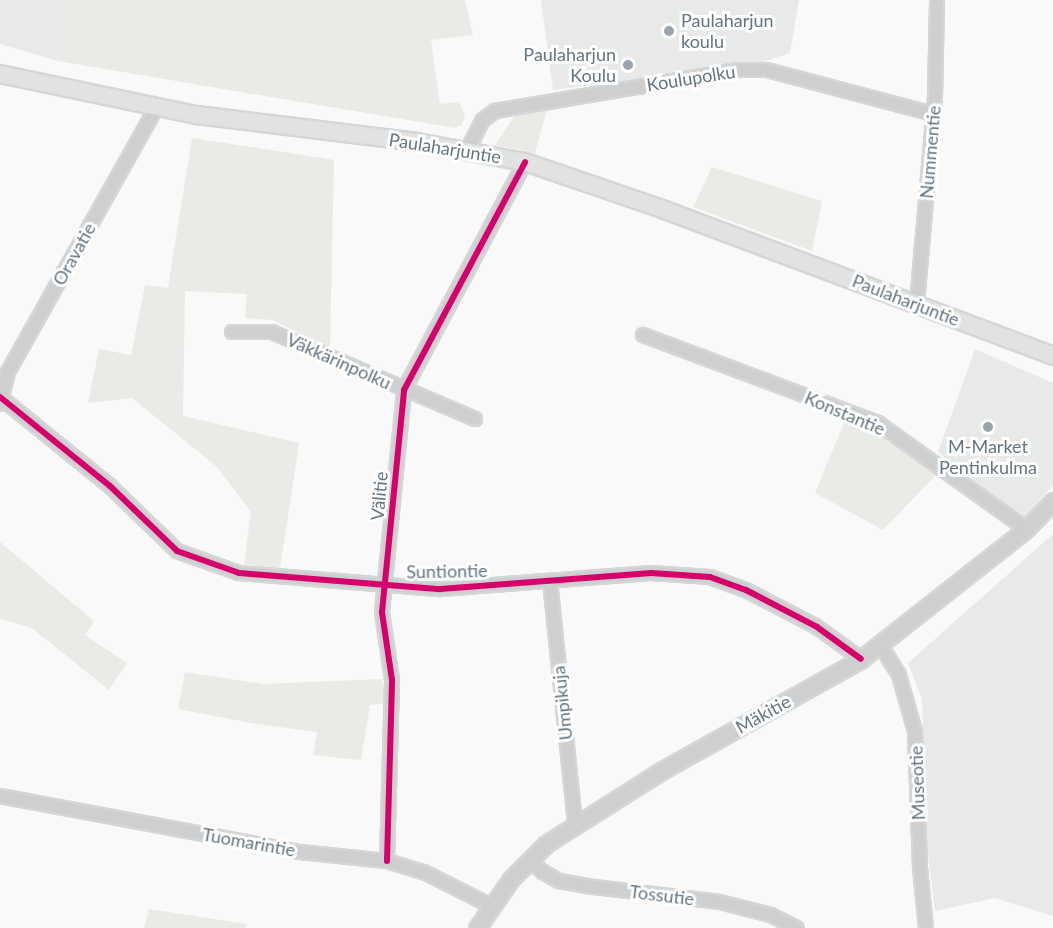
<!DOCTYPE html>
<meta charset="utf-8">
<style>
body{margin:0}
#map{position:relative;width:1053px;height:928px;overflow:hidden;background:#f9f9f9;font-family:Lato,sans-serif}
div>[style]{position:absolute}
[style*='--x']{left:calc(var(--x)*1px);top:calc(var(--y)*1px);width:calc(var(--w)*1px);rotate:calc(var(--a)*1deg)}
.built>*{inset:0;background:#e8e9e9}
.green>*{inset:0;background:#e8ebe6}
.roads{filter:drop-shadow(2px 0 #d5d6d7) drop-shadow(-2px 0 #d5d6d7) drop-shadow(0 2px #d5d6d7) drop-shadow(0 -2px #d5d6d7)}
.minor>*{height:12px;margin:-6px;padding:0 6px;transform-origin:6px;border-radius:6px;background:#cecfd0}
.tertiary>*{height:15px;margin:-7.5px;padding:0 7.5px;transform-origin:7.5px;border-radius:7.5px;background:#cecfd0}
.secondary>*{height:16px;margin:-8px;padding:0 8px;transform-origin:8px;border-radius:8px;background:#e1e2e2}
.cycleway>*{height:6px;margin:-3px;padding:0 3px;transform-origin:3px;border-radius:3px;background:#d6006c}
.dots>*{width:16px;height:16px;translate:-50% -50%;box-sizing:border-box;border:3px solid #fff;border-radius:50%}
span{translate:-50% -50%;white-space:nowrap;text-align:center;line-height:1.15;-webkit-text-stroke:6px #fff;paint-order:stroke}
.poi-label{font-size:18px;color:#657683}
.left{translate:0 -50%;text-align:left}
.right{translate:-100% -50%;text-align:right}
.street-label{font-size:18px;color:#657683}
</style>
<div id="map">
<div class="built">
<i style="clip-path:polygon(0 0,72px 0,58px 61px,0 44px)"></i>
<i style="clip-path:polygon(541px 0,799px 0,790px 53px,760px 63px,553px 90px)"></i>
<i style="clip-path:polygon(975px 349px,1053px 383px,1053px 485px,1022px 520px,938px 452px)"></i>
<i style="clip-path:polygon(1053px 534px,1053px 916px,995px 898px,935px 911px,927px 846px,922px 699px,908px 663px)"></i>
</div>
<div class="green">
<i style="clip-path:polygon(72px 0,465px 0,473px 35px,431px 40px,440px 104px,459px 102px,465px 115px,462px 125px,455px 128px,58px 61px)"></i>
<i style="clip-path:polygon(548px 106px,535px 153px,495px 145px,517px 112px)"></i>
<i style="clip-path:polygon(192px 138px,334px 160px,330px 349px,273px 320px,245px 318px,247px 294px,185px 291px,183px 416px,299px 443px,280px 569px,244px 564px,251px 512px,216px 466px,132px 398px,88px 403px,99px 349px,131px 355px,145px 285px,168px 288px)"></i>
<i style="clip-path:polygon(712px 167px,822px 201px,812px 251px,693px 207px)"></i>
<i style="clip-path:polygon(846px 418px,889px 440px,936px 475px,883px 530px,815px 493px)"></i>
<i style="clip-path:polygon(0 542px,94px 621px,85px 635px,127px 663px,109px 690px,32px 628px,0 619px)"></i>
<i style="clip-path:polygon(185px 672px,263px 684px,382px 679px,385px 703px,370px 705px,361px 760px,313px 755px,317px 732px,251px 723px,178px 709px)"></i>
<i style="clip-path:polygon(149px 909px,246px 924px,246px 928px,144px 928px)"></i>
</div>
<div class="roads">
<div class="minor">
<i style="--x:467;--y:151;--w:35;--a:-63"></i>
<i style="--x:483;--y:120;--w:15;--a:-37"></i>
<i style="--x:495;--y:111;--w:246;--a:-9.6"></i>
<i style="--x:738;--y:70;--w:29;--a:0"></i>
<i style="--x:767;--y:70;--w:173;--a:14.8"></i>
<i style="--x:917;--y:303;--w:207;--a:-85"></i>
<i style="--x:935;--y:97;--w:97;--a:-88.8"></i>
<i style="--x:232;--y:332;--w:40;--a:0"></i>
<i style="--x:272;--y:332;--w:221;--a:23.2"></i>
<i style="--x:643;--y:335;--w:251;--a:20.5"></i>
<i style="--x:878;--y:423;--w:182;--a:35.6"></i>
<i style="--x:0;--y:397;--w:141;--a:39"></i>
<i style="--x:110;--y:486;--w:93;--a:44.1"></i>
<i style="--x:177;--y:551;--w:66;--a:19.5"></i>
<i style="--x:239;--y:573;--w:202;--a:4.6"></i>
<i style="--x:440;--y:589;--w:212;--a:-4.3"></i>
<i style="--x:651;--y:573;--w:59;--a:3.9"></i>
<i style="--x:710;--y:577;--w:38;--a:20"></i>
<i style="--x:746;--y:590;--w:80;--a:27.5"></i>
<i style="--x:817;--y:627;--w:54;--a:36"></i>
<i style="--x:0;--y:404;--w:33;--a:-76"></i>
<i style="--x:8;--y:372;--w:304;--a:-60.7"></i>
<i style="--x:550;--y:581;--w:245;--a:84.1"></i>
<i style="--x:881;--y:646;--w:34;--a:58"></i>
<i style="--x:899;--y:675;--w:58;--a:74.1"></i>
<i style="--x:915;--y:731;--w:137;--a:87.9"></i>
<i style="--x:920;--y:868;--w:60;--a:84.3"></i>
<i style="--x:0;--y:796;--w:305;--a:10.6"></i>
<i style="--x:300;--y:852;--w:87;--a:5.9"></i>
<i style="--x:387;--y:861;--w:39;--a:17"></i>
<i style="--x:424;--y:872;--w:75;--a:26.9"></i>
<i style="--x:530;--y:860;--w:18;--a:43"></i>
<i style="--x:543;--y:872;--w:18;--a:29"></i>
<i style="--x:559;--y:881;--w:27;--a:10"></i>
<i style="--x:586;--y:886;--w:135;--a:6.8"></i>
<i style="--x:720;--y:902;--w:53;--a:14.3"></i>
<i style="--x:771;--y:915;--w:29;--a:27"></i>
<i style="--x:387;--y:861;--w:181;--a:-88.4"></i>
<i style="--x:392;--y:680;--w:69;--a:-98.4"></i>
<i style="--x:382;--y:612;--w:223;--a:-84.3"></i>
<i style="--x:404;--y:390;--w:258;--a:-62"></i>
</div>
<div class="tertiary">
<i style="--x:477;--y:928;--w:60;--a:-55.2"></i>
<i style="--x:511;--y:879;--w:49;--a:-45"></i>
<i style="--x:546;--y:844;--w:136;--a:-32.4"></i>
<i style="--x:661;--y:771;--w:229;--a:-29.2"></i>
<i style="--x:861;--y:659;--w:210;--a:-38.2"></i>
<i style="--x:1026;--y:529;--w:39;--a:-46"></i>
</div>
<div class="secondary">
<i style="--x:0;--y:74;--w:201;--a:11.8"></i>
<i style="--x:197;--y:115;--w:222;--a:7"></i>
<i style="--x:417;--y:142;--w:110;--a:10.5"></i>
<i style="--x:525;--y:162;--w:148;--a:18.9"></i>
<i style="--x:665;--y:210;--w:415;--a:20.6"></i>
</div>
</div>
<div class="cycleway">
<i style="--x:0;--y:397;--w:141;--a:39"></i>
<i style="--x:110;--y:486;--w:93;--a:44.1"></i>
<i style="--x:177;--y:551;--w:66;--a:19.5"></i>
<i style="--x:239;--y:573;--w:202;--a:4.6"></i>
<i style="--x:440;--y:589;--w:212;--a:-4.3"></i>
<i style="--x:651;--y:573;--w:59;--a:3.9"></i>
<i style="--x:710;--y:577;--w:38;--a:20"></i>
<i style="--x:746;--y:590;--w:80;--a:27.5"></i>
<i style="--x:817;--y:627;--w:54;--a:36"></i>
<i style="--x:387;--y:861;--w:181;--a:-88.4"></i>
<i style="--x:392;--y:680;--w:69;--a:-98.4"></i>
<i style="--x:382;--y:612;--w:223;--a:-84.3"></i>
<i style="--x:404;--y:390;--w:258;--a:-62"></i>
</div>
<div class="dots">
<i style="left:669px;top:31px;background:#99a4ac"></i>
<i style="left:628px;top:65px;background:#99a4ac"></i>
<i style="left:988px;top:427px;background:#99a4ac"></i>
</div>
<div class="poi-label">
<span class="left" style="left:681px;top:31px">Paulaharjun<br>koulu</span>
<span class="right" style="left:616px;top:65px">Paulaharjun<br>Koulu</span>
<span style="left:988px;top:457px">M-Market<br>Pentinkulma</span>
</div>
<div class="street-label">
<span style="left:691px;top:78px;rotate:-9deg">Koulupolku</span>
<span style="left:445px;top:148px;rotate:9deg">Paulaharjuntie</span>
<span style="left:930px;top:152px;rotate:-85deg">Nummentie</span>
<span style="left:74px;top:254px;rotate:-61deg">Oravatie</span>
<span style="left:906px;top:300px;rotate:21deg">Paulaharjuntie</span>
<span style="left:339px;top:361px;rotate:24deg">Väkkärinpolku</span>
<span style="left:845px;top:413px;rotate:23deg">Konstantie</span>
<span style="left:379px;top:496px;rotate:-85deg">Välitie</span>
<span style="left:447px;top:571px;rotate:-1deg">Suntiontie</span>
<span style="left:562px;top:703px;rotate:-96deg">Umpikuja</span>
<span style="left:763px;top:714px;rotate:-29deg">Mäkitie</span>
<span style="left:917px;top:783px;rotate:-92deg">Museotie</span>
<span style="left:249px;top:842px;rotate:10deg">Tuomarintie</span>
<span style="left:662px;top:895px;rotate:7deg">Tossutie</span>
</div>
</div>
